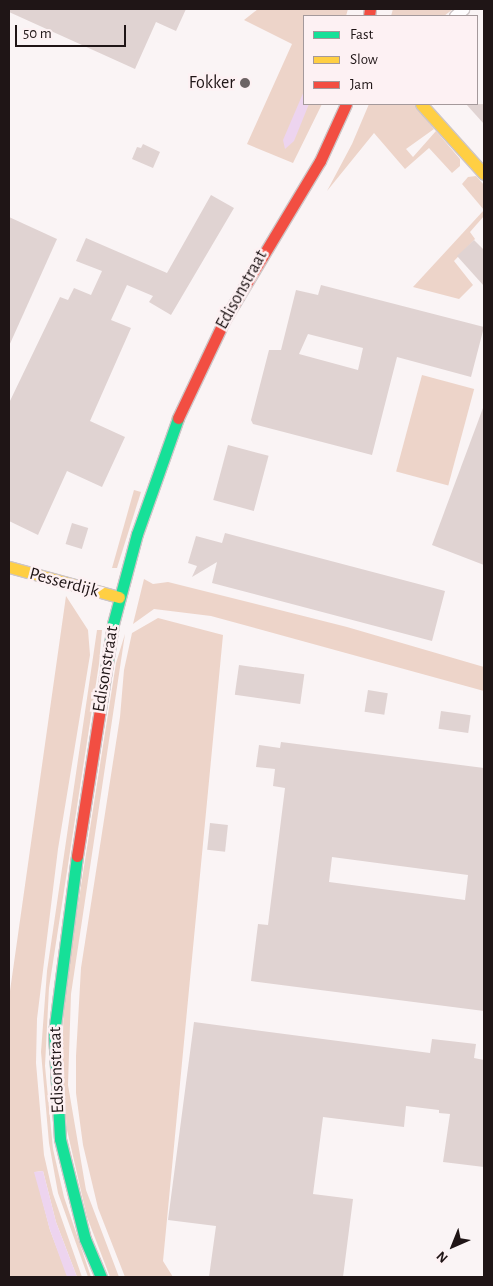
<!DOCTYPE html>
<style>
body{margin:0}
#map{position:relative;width:493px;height:1286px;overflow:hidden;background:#faf4f5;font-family:"Alegreya Sans",sans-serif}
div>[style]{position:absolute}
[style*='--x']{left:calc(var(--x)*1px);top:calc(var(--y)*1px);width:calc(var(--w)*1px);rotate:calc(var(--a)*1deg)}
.green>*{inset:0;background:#edd4c9;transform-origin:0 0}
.water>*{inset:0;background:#edd4ef}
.building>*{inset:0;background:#e0d3d2;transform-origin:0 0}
.roads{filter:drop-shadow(1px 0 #cdc5c6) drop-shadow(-1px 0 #cdc5c6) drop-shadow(0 1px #cdc5c6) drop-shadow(0 -1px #cdc5c6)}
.street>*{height:11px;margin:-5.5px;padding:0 5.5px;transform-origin:5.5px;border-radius:5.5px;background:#fefdfe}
.fast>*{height:11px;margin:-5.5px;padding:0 5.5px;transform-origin:5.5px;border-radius:5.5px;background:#16e098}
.slow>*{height:11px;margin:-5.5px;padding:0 5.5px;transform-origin:5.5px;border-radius:5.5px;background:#ffcf43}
.jam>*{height:11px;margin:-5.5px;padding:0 5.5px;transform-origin:5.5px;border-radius:5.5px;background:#f24e42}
.dots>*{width:14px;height:14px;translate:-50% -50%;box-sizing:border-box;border:2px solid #fdf1f3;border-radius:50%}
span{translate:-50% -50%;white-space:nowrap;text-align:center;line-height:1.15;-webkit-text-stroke:5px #fdf1f3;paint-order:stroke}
.poi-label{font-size:18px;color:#1f1516}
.right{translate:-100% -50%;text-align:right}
.street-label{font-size:18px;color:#1f1516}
.frame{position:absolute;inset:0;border:10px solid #1f1516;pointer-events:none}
.legend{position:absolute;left:303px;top:15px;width:175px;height:90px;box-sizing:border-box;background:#fdf1f3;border:1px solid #a4999b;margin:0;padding:6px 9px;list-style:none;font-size:15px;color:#1f1516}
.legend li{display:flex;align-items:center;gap:10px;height:25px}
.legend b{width:25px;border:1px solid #a4999b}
.north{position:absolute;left:428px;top:1221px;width:50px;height:50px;-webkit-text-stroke:4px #fdf1f3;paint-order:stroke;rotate:224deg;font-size:14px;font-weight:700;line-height:20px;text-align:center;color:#1f1516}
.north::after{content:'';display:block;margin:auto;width:18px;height:22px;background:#1f1516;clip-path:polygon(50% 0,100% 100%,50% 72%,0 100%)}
.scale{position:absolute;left:15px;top:25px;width:111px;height:22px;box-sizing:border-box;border:2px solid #1f1516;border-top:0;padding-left:6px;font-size:15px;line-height:18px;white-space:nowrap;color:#1f1516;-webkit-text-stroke:4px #fdf1f3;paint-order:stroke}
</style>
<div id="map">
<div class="green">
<i style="clip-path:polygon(258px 9px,348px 9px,346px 16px,304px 16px,304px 104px,322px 104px,293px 163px,247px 144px,292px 44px,244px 20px)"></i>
<i style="clip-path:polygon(393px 9px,453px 9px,444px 16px,391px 16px)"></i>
<i style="clip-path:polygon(369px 104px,414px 104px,434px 129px,406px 149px,413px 157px,436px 131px,460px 159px,460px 166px,452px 173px,429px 148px,405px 169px,374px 133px,327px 191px,352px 144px)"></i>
<i style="clip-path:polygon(476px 176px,484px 185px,484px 210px,462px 184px,468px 177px)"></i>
<i style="clip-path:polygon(484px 210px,484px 216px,470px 232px,475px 239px,454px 261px,473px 285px,459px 299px,413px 287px)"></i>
<i style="left:422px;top:375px;width:54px;height:100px;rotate:15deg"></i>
<i style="clip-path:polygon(134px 490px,141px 492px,117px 568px,112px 568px)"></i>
<i style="clip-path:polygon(144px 579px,153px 584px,168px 582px,347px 627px,484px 667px,484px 691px,211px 616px,154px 609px,133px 624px)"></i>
<i style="clip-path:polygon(66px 596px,88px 630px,90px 655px,58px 849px,37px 1019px,36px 1063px,44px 1155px,53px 1194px,82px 1277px,77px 1277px,56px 1222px,43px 1171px,35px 1172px,50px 1230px,68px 1277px,9px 1277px,9px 998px)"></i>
<i style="clip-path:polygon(158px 618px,223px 635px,163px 1261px,173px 1277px,125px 1277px,98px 1208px,83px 1145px,76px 1093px,76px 1056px,81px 968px,120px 717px,124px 670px,132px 633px)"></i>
<i style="clip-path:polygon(97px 630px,102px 630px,99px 664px,49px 988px,45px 1066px,53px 1149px,64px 1197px,91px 1277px,88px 1277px,58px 1193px,49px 1143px,41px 1052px,47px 971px)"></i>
<i style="clip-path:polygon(125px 634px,71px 994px,68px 1085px,86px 1190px,119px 1277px,110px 1277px,87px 1217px,67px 1130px,62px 1074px,64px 994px,116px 663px)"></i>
</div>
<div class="water">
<i style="clip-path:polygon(304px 91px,304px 104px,309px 104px,294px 141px,285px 149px,283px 140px)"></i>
<i style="clip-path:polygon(43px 1171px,56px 1222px,77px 1277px,67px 1277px,50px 1230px,34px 1172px)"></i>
</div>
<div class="building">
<i style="clip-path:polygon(9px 9px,186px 9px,176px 31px,156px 22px,135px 69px,9px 12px)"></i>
<i style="clip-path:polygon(466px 104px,484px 104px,484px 124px)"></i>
<i style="clip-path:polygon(143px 144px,160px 152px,153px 168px,132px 159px,137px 147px,141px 148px)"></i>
<i style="clip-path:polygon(211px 195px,234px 208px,171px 315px,149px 302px,153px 296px,127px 285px,111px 320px,131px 328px,90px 421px,125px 437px,102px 487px,67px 471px,38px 535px,9px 521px,9px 403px,60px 297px,68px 300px,74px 288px,91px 295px,102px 271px,76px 261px,86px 238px,167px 273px)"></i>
<i style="clip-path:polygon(9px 217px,57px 239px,9px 346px)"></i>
<i style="clip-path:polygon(474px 240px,484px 250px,484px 286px,457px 256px)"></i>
<i style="clip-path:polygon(evenodd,321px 285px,484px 327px,471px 377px,397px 357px,372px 455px,253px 424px,251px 420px,269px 350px,281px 350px,296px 290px,318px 295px,321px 285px,308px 334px,363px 348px,358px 370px,299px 354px,308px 334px)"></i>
<i style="clip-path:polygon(483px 408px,484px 408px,484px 565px,432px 545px)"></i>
<i style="left:228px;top:445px;width:42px;height:57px;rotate:15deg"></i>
<i style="left:72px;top:523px;width:17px;height:22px;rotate:17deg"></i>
<i style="clip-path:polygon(225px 533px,445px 591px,432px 641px,212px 583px,217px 562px,192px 577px,197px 566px,188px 563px,196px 536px,222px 543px)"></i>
<i style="left:239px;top:665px;width:66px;height:30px;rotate:8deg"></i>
<i style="left:368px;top:690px;width:20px;height:22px;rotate:9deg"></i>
<i style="left:441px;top:711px;width:30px;height:18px;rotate:8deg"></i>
<i style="clip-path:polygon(evenodd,281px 742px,484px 768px,484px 1011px,251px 981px,258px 924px,268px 925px,285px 788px,273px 786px,275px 769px,256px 767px,259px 745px,280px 748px,281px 742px,332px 857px,468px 875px,465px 900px,329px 882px,332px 857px)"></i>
<i style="left:210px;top:823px;width:18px;height:27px;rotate:6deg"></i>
<i style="clip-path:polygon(194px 1022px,430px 1053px,432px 1039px,476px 1044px,474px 1058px,484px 1060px,484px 1167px,443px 1162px,450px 1114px,439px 1113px,439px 1110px,406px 1106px,404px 1127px,323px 1117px,313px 1194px,353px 1199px,343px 1277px,209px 1277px,216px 1226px,168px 1220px)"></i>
</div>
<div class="roads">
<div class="street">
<i style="--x:455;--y:16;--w:11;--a:-41"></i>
</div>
<div class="fast">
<i style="--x:104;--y:683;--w:60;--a:-81.3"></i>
<i style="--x:113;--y:624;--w:93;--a:-75.1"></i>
<i style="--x:137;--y:534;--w:123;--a:-70.5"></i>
<i style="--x:77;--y:856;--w:177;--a:97.4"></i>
<i style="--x:54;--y:1032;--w:107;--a:86.8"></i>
<i style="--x:60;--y:1139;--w:103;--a:76"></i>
<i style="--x:85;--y:1239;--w:41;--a:67.2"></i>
</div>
<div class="slow">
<i style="--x:421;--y:104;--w:94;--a:48"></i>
<i style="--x:9;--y:567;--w:114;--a:15.3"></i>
</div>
<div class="jam">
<i style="--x:369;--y:16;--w:7;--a:-82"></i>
<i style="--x:178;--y:418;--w:110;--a:-64.6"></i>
<i style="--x:225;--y:319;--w:184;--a:-59"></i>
<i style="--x:320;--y:161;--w:63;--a:-65.5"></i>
<i style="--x:77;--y:856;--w:175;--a:-81.1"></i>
</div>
</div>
<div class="dots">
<i style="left:245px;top:83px;background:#6c6364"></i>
</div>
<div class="poi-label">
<span class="right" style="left:235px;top:83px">Fokker</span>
</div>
<div class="street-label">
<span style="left:242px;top:290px;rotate:-61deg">Edisonstraat</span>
<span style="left:64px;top:583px;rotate:15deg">Pesserdijk</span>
<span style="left:106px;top:669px;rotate:-81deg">Edisonstraat</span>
<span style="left:57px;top:1070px;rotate:-92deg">Edisonstraat</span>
</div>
<div class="frame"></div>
<ul class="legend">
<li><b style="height:6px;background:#16e098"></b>Fast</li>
<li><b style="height:6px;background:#ffcf43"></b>Slow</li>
<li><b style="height:6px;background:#f24e42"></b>Jam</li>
</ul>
<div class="north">N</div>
<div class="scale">50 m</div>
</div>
